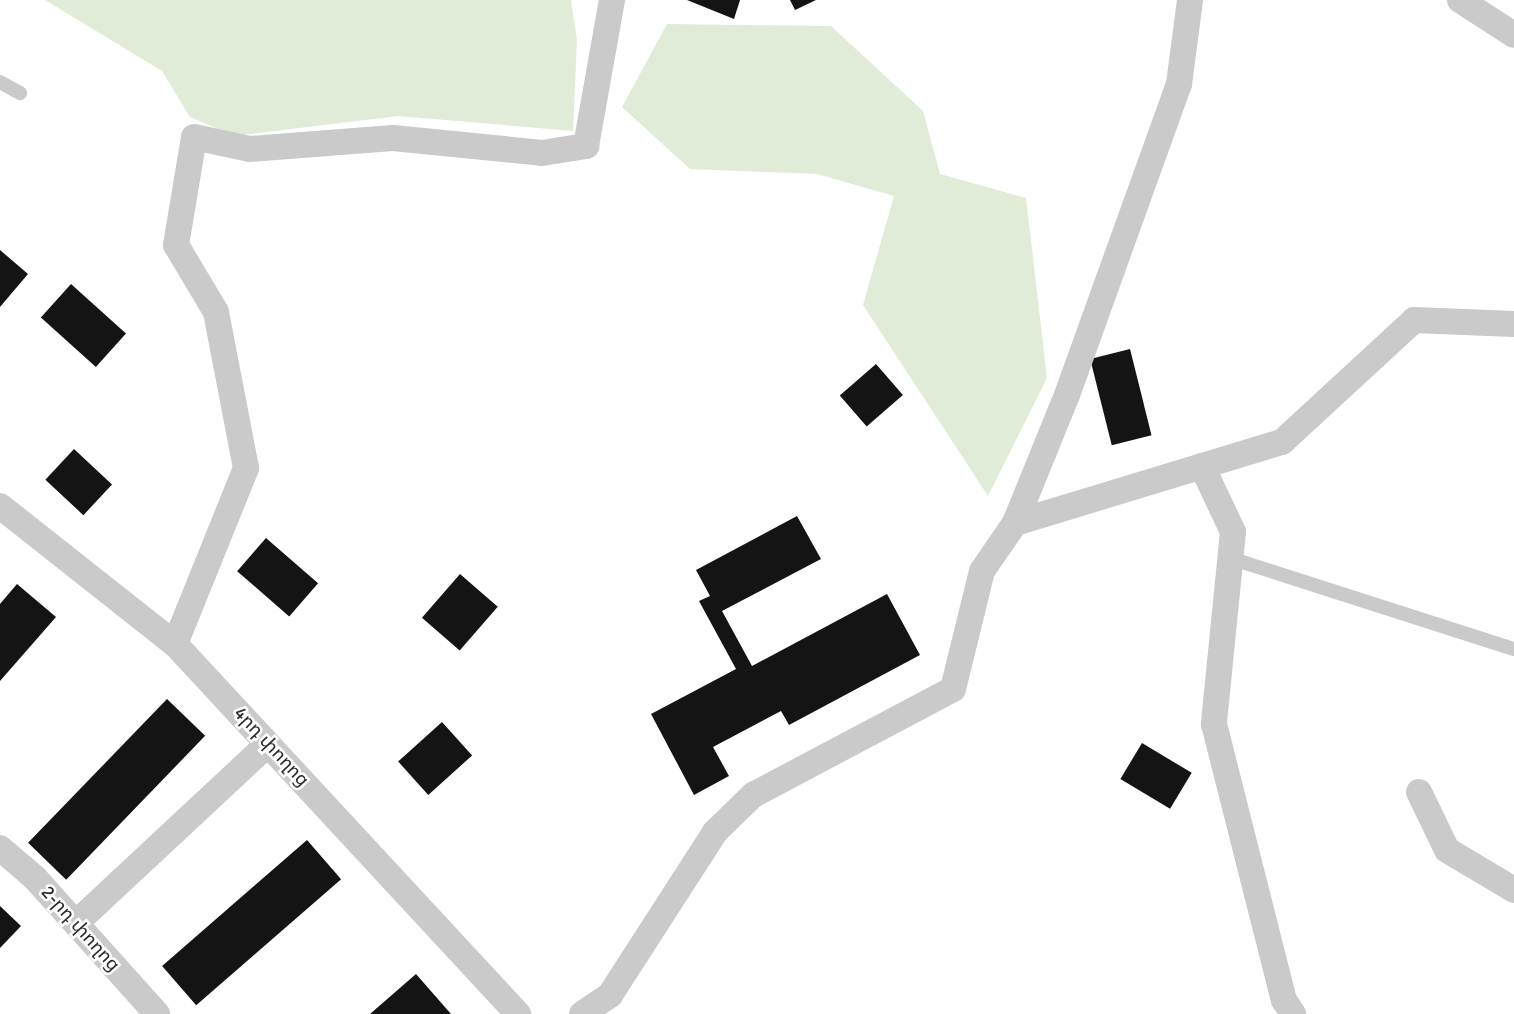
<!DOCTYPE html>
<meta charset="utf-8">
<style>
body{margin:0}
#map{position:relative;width:1514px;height:1014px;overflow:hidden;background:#fff;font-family:Signika,"Noto Sans Armenian",sans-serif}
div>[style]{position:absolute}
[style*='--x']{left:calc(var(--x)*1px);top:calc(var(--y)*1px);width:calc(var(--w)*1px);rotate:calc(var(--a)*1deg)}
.green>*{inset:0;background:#e1ecd8}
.building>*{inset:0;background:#141414;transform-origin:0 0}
.service>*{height:14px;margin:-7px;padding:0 7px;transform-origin:7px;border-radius:7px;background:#cacaca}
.minor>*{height:26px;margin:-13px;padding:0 13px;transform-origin:13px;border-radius:13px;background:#cacaca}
span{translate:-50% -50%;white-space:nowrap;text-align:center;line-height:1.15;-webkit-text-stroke:5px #fff;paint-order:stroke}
.street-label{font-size:19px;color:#2d2d2d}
</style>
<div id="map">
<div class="green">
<i style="clip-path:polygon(45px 0,571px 0,577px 40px,573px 131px,398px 116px,234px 136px,190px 117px,162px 71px)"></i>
<i style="clip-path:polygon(667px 24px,831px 26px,923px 111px,940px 174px,1026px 198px,1047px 378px,988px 496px,863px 305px,894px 196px,817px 174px,690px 169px,622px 107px)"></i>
</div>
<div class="building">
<i style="clip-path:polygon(687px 0,740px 0,734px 19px)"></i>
<i style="clip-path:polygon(790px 0,816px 0,795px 10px)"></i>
<i style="clip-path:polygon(0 250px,28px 274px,0 307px)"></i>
<i style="left:71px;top:284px;width:74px;height:45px;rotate:42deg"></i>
<i style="left:1130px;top:349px;width:89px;height:41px;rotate:76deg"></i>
<i style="left:876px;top:364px;width:41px;height:48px;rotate:49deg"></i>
<i style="left:74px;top:449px;width:52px;height:42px;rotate:43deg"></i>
<i style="clip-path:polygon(797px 516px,821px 559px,722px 611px,752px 666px,887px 594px,920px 655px,789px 725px,781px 711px,713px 747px,729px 776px,694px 795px,651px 714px,736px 669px,699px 601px,710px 596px,696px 570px)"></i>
<i style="left:266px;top:538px;width:69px;height:44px;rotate:41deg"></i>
<i style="left:460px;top:574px;width:50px;height:58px;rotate:41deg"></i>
<i style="clip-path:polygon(17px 584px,56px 617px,0 681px,0 604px)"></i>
<i style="left:167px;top:699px;width:53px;height:200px;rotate:44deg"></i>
<i style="left:442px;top:722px;width:45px;height:59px;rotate:48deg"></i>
<i style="left:1142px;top:743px;width:58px;height:42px;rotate:31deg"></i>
<i style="left:307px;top:840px;width:52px;height:192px;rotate:49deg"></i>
<i style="clip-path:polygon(0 906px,21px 926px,0 948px)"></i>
<i style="clip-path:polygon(416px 974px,451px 1014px,370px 1014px)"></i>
</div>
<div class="service">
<i style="--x:0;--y:82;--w:23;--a:29"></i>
<i style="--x:1230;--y:558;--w:298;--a:17.8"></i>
</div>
<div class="minor">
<i style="--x:1460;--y:0;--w:64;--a:32.9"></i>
<i style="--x:1202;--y:466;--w:73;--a:64.8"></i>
<i style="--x:1233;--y:532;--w:193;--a:95.7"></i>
<i style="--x:1214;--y:724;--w:285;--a:75.8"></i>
<i style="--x:1284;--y:1000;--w:17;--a:57"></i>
<i style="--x:0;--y:506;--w:223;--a:38.3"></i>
<i style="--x:175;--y:644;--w:505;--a:47.17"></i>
<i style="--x:1015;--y:523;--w:279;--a:-16.9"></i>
<i style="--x:1282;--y:442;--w:180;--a:-42.7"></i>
<i style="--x:1414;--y:320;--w:100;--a:2.3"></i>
<i style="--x:175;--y:644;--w:190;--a:-68"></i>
<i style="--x:246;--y:468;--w:159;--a:-100.9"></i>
<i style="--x:216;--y:312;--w:78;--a:-120.8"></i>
<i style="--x:176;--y:245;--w:109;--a:-80.5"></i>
<i style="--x:194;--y:137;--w:57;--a:12.1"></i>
<i style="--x:250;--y:149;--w:143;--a:-4.4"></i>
<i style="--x:393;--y:138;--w:150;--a:5.7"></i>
<i style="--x:542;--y:153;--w:45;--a:-9"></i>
<i style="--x:586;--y:146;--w:148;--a:-79.9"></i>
<i style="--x:1419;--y:792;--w:64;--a:64.2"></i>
<i style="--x:1447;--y:850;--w:78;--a:30.8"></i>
<i style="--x:0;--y:848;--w:46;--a:40.6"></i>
<i style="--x:35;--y:878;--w:183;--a:48.1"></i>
<i style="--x:76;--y:923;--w:262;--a:-43"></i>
<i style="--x:582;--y:1014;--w:34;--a:-34"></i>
<i style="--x:610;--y:995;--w:194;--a:-57.2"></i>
<i style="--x:715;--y:832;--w:53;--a:-44.2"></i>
<i style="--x:753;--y:795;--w:226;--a:-27.9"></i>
<i style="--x:953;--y:689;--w:122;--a:-76.2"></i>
<i style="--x:982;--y:571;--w:58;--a:-55.5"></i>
<i style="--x:1015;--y:523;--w:138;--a:-67.9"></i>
<i style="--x:1067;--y:395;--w:331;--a:-70.2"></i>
<i style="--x:1179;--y:84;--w:85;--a:-82.5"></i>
</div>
<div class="street-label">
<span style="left:271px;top:747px;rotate:47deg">4րդ փողոց</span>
<span style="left:80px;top:929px;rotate:48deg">2-րդ փողոց</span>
</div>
</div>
